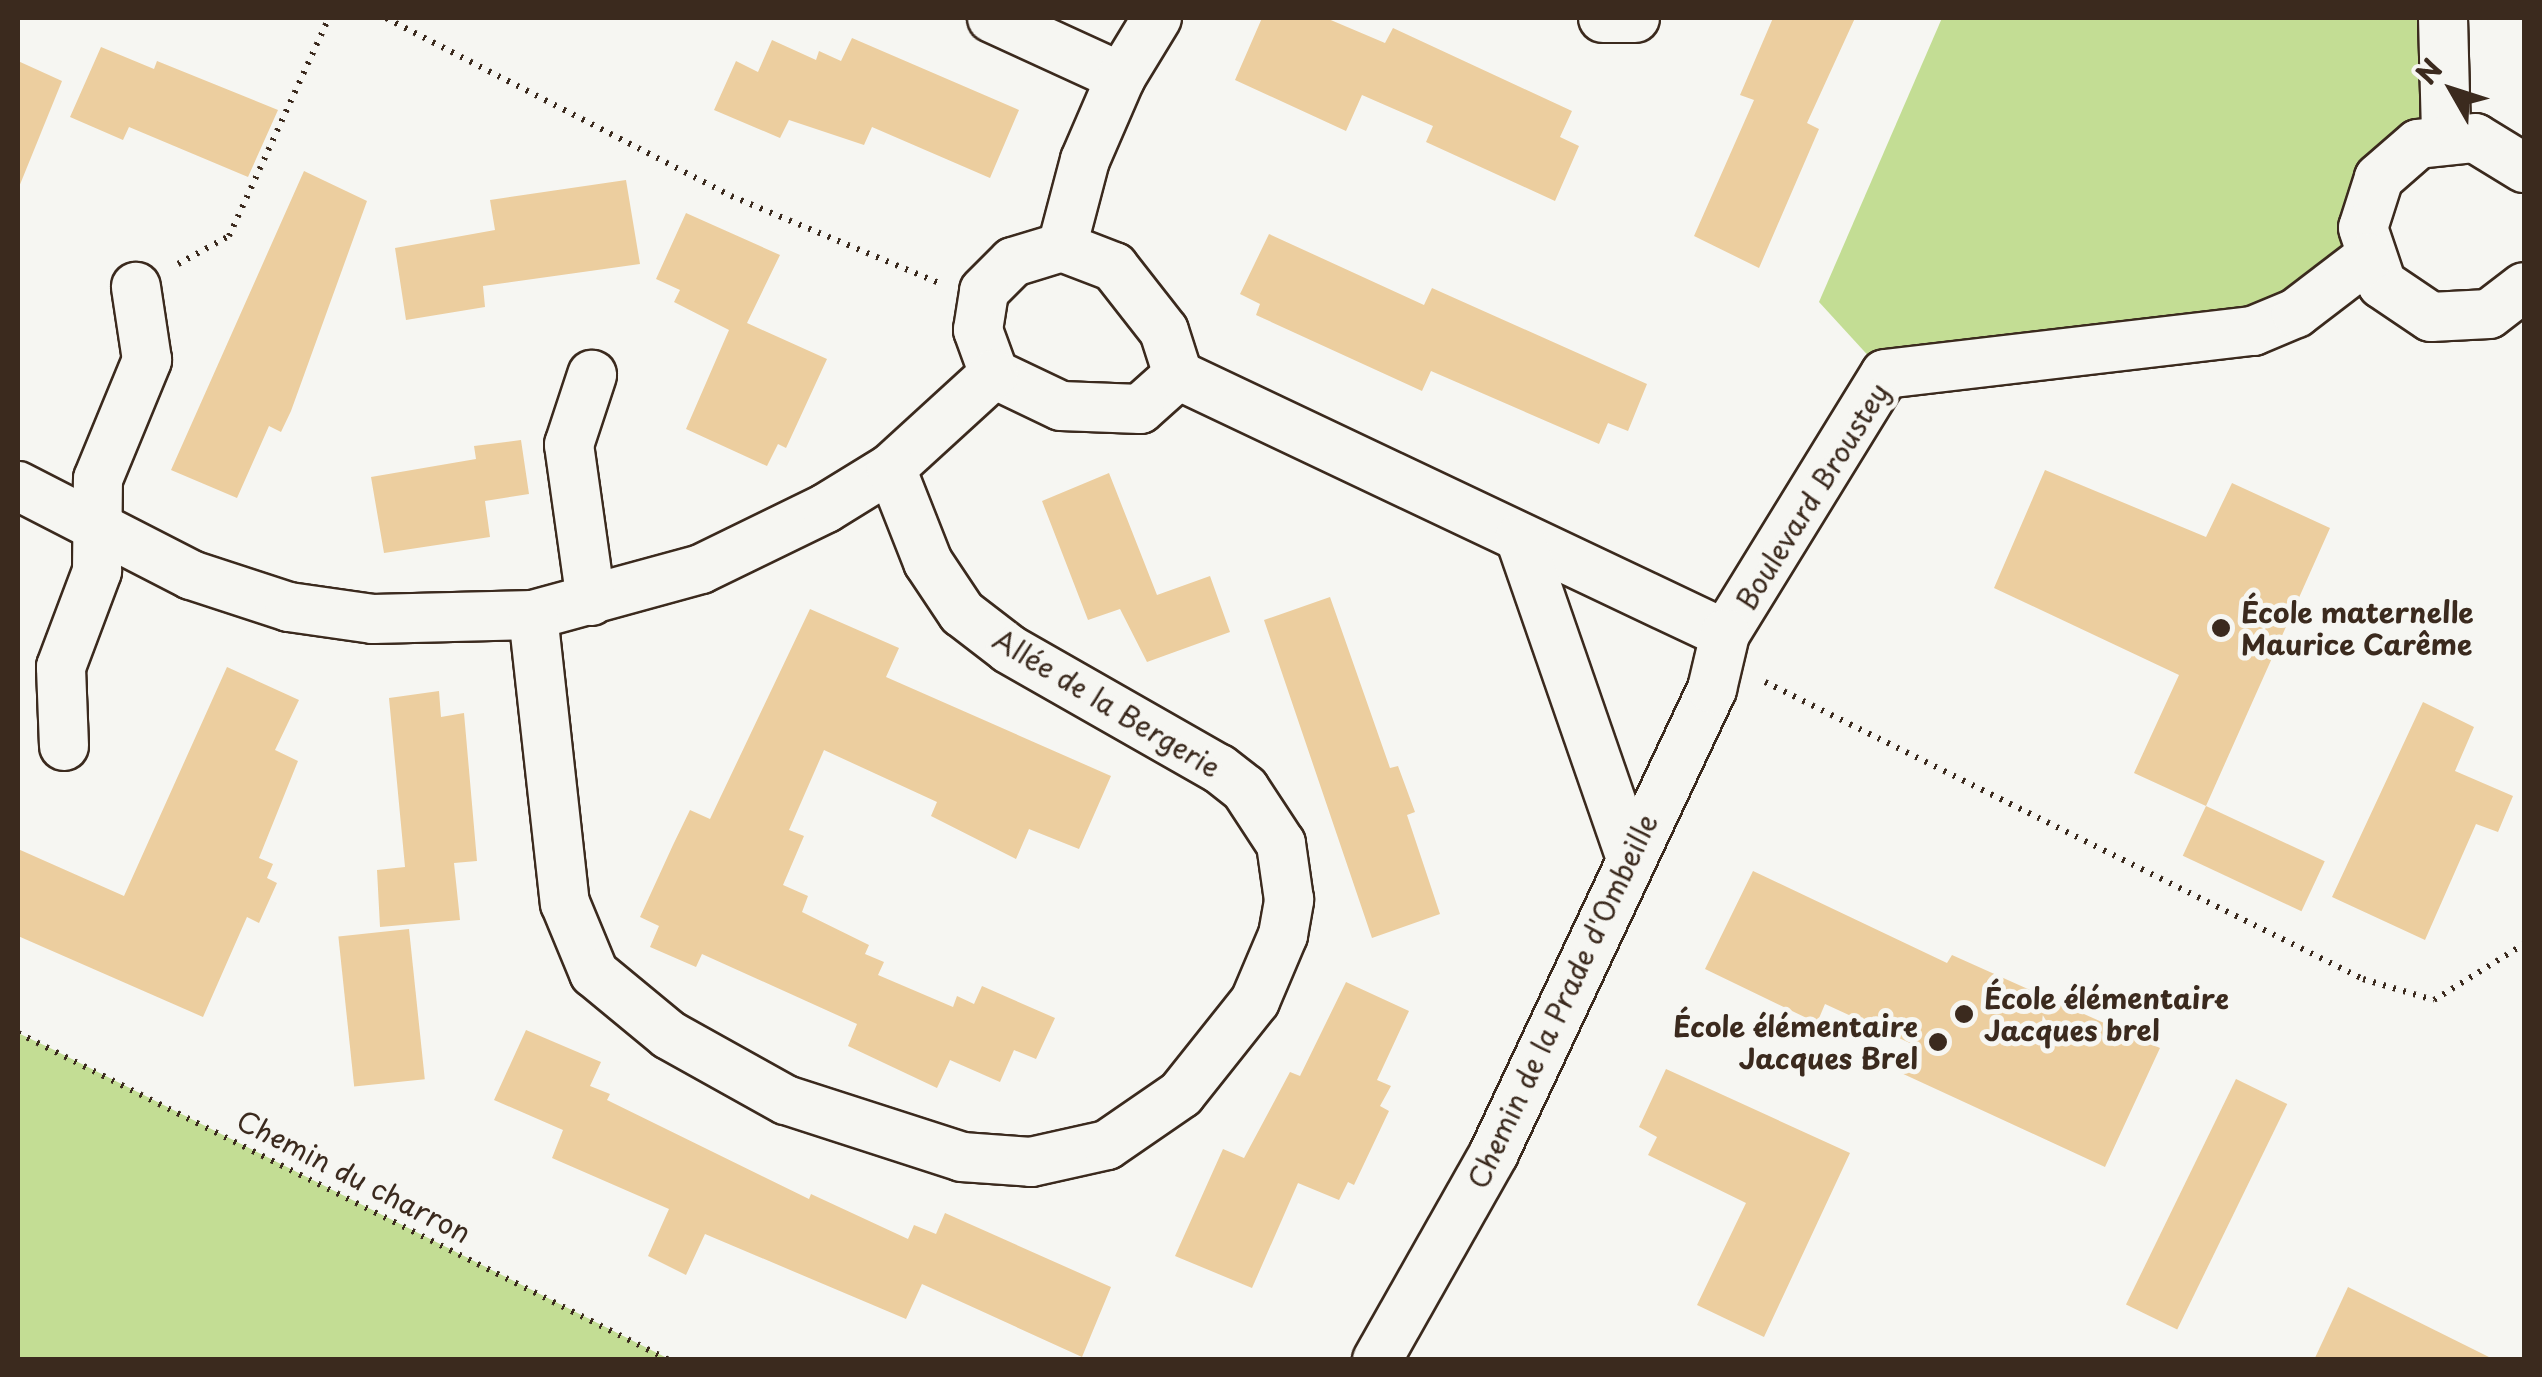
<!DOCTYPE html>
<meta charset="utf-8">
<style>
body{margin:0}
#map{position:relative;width:2542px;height:1377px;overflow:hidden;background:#f6f6f2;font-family:"Playpen Sans",sans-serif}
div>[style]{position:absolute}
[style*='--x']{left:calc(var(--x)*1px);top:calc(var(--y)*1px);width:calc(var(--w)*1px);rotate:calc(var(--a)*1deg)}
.green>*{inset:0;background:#c3dd94}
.building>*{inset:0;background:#ecce9f;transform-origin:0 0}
.path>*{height:6px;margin-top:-3px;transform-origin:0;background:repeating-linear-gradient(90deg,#3b2a1e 0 2.5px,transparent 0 10.5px)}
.roads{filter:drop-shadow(2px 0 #3b2a1e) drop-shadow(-2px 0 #3b2a1e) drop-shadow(0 2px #3b2a1e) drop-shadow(0 -2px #3b2a1e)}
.street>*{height:48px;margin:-24px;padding:0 24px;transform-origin:24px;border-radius:24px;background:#f6f6f2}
.dots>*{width:28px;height:28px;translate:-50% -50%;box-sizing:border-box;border:5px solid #f6f6f2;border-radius:50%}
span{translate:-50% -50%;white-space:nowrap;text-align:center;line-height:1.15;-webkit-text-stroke:10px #f6f6f2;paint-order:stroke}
.street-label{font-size:28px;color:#3b2a1e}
.poi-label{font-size:28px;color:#3b2a1e;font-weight:700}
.left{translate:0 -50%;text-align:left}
.right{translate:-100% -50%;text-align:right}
.frame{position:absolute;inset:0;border:20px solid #3b2a1e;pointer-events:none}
.north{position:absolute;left:2402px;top:40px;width:100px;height:100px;-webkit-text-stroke:8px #f6f6f2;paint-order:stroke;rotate:309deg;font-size:28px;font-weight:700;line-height:40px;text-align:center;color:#3b2a1e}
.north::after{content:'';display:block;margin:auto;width:35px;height:45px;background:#3b2a1e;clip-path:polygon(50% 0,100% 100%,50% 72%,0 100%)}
</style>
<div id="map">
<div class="green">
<i style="clip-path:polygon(1942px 18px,2443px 18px,2447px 84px,2363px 228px,2296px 313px,1885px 374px,1819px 302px)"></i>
<i style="clip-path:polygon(18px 1033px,50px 1048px,669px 1359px,18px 1359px)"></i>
</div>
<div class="building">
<i style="clip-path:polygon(1262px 18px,1326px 18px,1385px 43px,1393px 28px,1572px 111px,1560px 137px,1579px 146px,1555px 201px,1426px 142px,1433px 126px,1362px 95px,1346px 131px,1235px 80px)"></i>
<i style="clip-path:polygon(1773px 18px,1855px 18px,1807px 123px,1819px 129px,1759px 268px,1694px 236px,1754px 100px,1740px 95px)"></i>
<i style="clip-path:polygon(852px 38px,1019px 110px,990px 178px,872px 127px,864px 145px,789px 120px,780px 138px,714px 110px,736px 61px,758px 72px,772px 40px,816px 60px,819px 51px,841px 61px)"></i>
<i style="clip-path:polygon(101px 47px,154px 69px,157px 61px,278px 110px,248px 177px,129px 127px,123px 140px,70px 117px)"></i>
<i style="clip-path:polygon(18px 61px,62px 81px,19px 187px,18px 187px)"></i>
<i style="clip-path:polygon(304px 171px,367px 201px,291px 411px,281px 432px,269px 426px,237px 498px,171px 470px)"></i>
<i style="clip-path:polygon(626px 180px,640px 264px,483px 286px,485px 307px,406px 320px,395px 248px,495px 230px,490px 200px)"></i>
<i style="clip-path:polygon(686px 213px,780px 255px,747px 323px,827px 359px,786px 448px,778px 444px,767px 466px,686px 429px,729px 330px,674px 302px,680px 290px,656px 279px)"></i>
<i style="clip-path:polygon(1269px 234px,1424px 305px,1432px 288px,1647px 384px,1628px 431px,1608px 423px,1599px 444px,1431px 371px,1422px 391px,1256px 315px,1260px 304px,1240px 294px)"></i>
<i style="clip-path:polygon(521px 440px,529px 494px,485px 501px,490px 537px,384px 553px,371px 477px,476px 459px,474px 446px)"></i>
<i style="clip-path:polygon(2045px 470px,2206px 537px,2232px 483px,2330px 528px,2206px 806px,2134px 773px,2179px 675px,1994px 588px)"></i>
<i style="clip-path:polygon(1109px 473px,1157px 595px,1210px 576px,1230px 632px,1147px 662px,1120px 609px,1088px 620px,1042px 501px)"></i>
<i style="clip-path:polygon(1330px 597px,1390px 768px,1398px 766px,1415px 812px,1407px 815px,1440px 914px,1372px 938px,1264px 620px)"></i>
<i style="clip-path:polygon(810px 609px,899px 648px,886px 677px,1111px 776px,1079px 849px,1029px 829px,1016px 859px,931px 816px,937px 802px,824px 750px,789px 830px,804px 836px,783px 885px,808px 896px,802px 912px,869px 945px,865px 954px,884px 962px,878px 975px,953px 1007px,957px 996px,974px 1004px,982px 986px,1055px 1018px,1036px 1059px,1014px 1050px,1000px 1082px,950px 1060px,937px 1088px,848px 1046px,857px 1024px,702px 954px,696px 967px,650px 947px,659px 926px,640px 917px,673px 845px,690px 810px,710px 819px)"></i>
<i style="clip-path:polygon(227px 667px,299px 700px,275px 750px,298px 761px,259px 858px,273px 864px,267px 878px,277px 883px,259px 923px,247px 917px,203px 1017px,18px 936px,18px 849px,124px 896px)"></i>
<i style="clip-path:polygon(439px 691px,441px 717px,464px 713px,477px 861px,454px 863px,460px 920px,380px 927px,377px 870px,405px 867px,389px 698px)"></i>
<i style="clip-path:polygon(2423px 702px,2474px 727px,2455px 771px,2513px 796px,2498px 832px,2476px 824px,2425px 940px,2332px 897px)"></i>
<i style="left:2206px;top:806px;width:131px;height:55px;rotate:25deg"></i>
<i style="clip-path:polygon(1753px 871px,1947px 963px,1952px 955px,2160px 1048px,2105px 1167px,1899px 1072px,1912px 1044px,1825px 1004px,1817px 1023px,1705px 969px)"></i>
<i style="left:409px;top:929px;width:151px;height:71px;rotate:84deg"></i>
<i style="clip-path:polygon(1346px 982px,1409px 1011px,1377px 1080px,1391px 1086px,1380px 1106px,1389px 1111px,1354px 1185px,1348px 1182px,1339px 1200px,1298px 1183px,1252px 1288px,1175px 1256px,1223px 1149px,1244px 1158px,1290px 1072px,1300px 1076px)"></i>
<i style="clip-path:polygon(526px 1030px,601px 1062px,590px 1086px,610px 1094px,607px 1100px,809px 1199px,811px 1194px,908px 1239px,914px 1225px,936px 1234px,945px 1213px,1111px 1287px,1082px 1357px,922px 1284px,906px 1319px,705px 1234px,686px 1275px,648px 1256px,669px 1209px,552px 1158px,563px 1130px,494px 1100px)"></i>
<i style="clip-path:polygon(1666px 1069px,1850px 1153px,1764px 1337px,1697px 1305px,1746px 1203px,1648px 1155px,1657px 1137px,1639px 1127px)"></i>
<i style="left:2236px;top:1079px;width:57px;height:251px;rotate:26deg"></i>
<i style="clip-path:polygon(2348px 1287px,2495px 1360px,2314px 1360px)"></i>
</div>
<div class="path">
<i style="--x:386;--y:18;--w:388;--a:27.3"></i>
<i style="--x:731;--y:196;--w:225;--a:22.7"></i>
<i style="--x:178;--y:264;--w:58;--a:-28.8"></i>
<i style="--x:229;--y:236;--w:240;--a:-65.4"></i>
<i style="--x:1765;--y:682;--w:668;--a:26.41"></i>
<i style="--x:2363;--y:979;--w:74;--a:16.5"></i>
<i style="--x:2434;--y:1000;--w:106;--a:-31.9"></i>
<i style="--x:18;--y:1033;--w:729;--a:26.67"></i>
</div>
<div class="roads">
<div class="street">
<i style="--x:992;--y:18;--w:142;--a:24.6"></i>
<i style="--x:1603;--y:18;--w:32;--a:0"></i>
<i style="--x:2443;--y:18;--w:118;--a:88.5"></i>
<i style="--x:2524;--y:168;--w:57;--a:-148.5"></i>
<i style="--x:2475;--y:138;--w:57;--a:174"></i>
<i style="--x:2418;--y:144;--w:52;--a:138.9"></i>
<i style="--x:2379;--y:178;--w:52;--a:107.7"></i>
<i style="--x:2363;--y:228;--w:59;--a:71.3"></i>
<i style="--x:2382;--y:284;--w:59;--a:34"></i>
<i style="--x:2431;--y:317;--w:58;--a:-3"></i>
<i style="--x:2489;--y:314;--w:44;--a:-37.6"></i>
<i style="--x:1062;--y:247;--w:56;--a:21"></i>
<i style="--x:1114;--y:267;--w:81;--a:52"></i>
<i style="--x:1164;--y:331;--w:46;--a:72.3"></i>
<i style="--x:1178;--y:375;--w:51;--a:138.2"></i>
<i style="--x:1140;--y:409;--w:79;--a:-177.8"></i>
<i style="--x:1061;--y:406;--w:74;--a:-154.5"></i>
<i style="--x:994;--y:374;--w:47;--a:-110"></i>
<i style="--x:978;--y:330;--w:39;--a:-81"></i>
<i style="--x:984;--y:291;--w:41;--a:-45"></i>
<i style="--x:1013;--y:262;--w:51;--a:-17"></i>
<i style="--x:1062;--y:247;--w:90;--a:-75.2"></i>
<i style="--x:1085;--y:160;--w:90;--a:-66.6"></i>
<i style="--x:1121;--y:77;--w:69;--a:-58.6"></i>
<i style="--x:1178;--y:375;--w:605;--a:25.34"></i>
<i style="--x:1725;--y:634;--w:305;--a:-58.4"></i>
<i style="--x:1885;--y:374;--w:371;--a:-6.7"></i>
<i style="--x:2253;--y:331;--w:47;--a:-22.7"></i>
<i style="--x:2296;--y:313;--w:91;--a:-37.4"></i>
<i style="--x:18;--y:486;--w:195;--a:27.2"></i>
<i style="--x:191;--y:575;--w:103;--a:18.1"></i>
<i style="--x:289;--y:607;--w:85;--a:8.1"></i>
<i style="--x:373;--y:619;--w:160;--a:-1.4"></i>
<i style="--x:533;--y:615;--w:174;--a:-15.3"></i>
<i style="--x:701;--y:569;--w:139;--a:-26"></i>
<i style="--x:826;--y:508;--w:76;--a:-31.6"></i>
<i style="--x:891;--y:468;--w:139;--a:-42.4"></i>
<i style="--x:1520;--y:538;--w:339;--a:70.9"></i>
<i style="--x:591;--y:601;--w:158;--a:-98"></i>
<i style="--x:569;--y:445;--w:74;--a:-71.8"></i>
<i style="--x:533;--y:615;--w:290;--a:83.7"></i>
<i style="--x:565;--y:903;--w:76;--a:67.5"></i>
<i style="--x:594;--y:973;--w:97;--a:39.6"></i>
<i style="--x:669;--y:1035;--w:134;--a:29.1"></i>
<i style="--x:786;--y:1100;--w:185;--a:17.9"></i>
<i style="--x:962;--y:1157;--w:69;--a:4.1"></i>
<i style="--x:1031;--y:1162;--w:78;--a:-12.6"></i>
<i style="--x:1107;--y:1145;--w:90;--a:-34.6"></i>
<i style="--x:1181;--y:1094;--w:119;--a:-51.5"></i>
<i style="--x:1255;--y:1001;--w:72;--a:-67"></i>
<i style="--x:1283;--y:935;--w:36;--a:-80"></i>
<i style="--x:1289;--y:900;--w:57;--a:-98.1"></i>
<i style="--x:1281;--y:844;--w:66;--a:-123.2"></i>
<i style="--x:1245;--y:789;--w:33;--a:-142"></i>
<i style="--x:1219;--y:769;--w:242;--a:-150.3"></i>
<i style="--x:1009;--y:649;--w:59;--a:-142.5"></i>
<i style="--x:962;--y:613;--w:61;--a:-123.7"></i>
<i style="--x:928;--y:562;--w:101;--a:-111.5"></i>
<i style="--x:64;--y:746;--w:79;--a:-92.2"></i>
<i style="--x:61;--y:667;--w:103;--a:-69.4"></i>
<i style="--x:97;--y:571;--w:92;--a:-89.4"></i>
<i style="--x:98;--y:479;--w:129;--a:-67.6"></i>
<i style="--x:147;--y:360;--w:74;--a:-98.6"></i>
<i style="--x:1377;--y:1360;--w:238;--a:-60.5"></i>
<i style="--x:1494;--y:1153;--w:513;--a:-64.83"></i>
<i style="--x:1712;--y:689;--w:57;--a:-76.7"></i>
</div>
</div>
<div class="dots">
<i style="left:2221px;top:628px;background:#3b2a1e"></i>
<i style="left:1964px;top:1014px;background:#3b2a1e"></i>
<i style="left:1938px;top:1042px;background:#3b2a1e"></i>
</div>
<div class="street-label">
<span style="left:1812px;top:496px;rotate:-58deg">Boulevard Broustey</span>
<span style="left:1107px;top:703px;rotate:31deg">Allée de la Bergerie</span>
<span style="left:1562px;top:1001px;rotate:-65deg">Chemin de la Prade d'Ombeille</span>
<span style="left:354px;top:1176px;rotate:27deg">Chemin du charron</span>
</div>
<div class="poi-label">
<span class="left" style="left:2241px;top:628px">École maternelle<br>Maurice Carême</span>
<span class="left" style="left:1984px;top:1014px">École élémentaire<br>Jacques brel</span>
<span class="right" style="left:1918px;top:1042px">École élémentaire<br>Jacques Brel</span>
</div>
<div class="frame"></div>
<div class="north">N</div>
</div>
